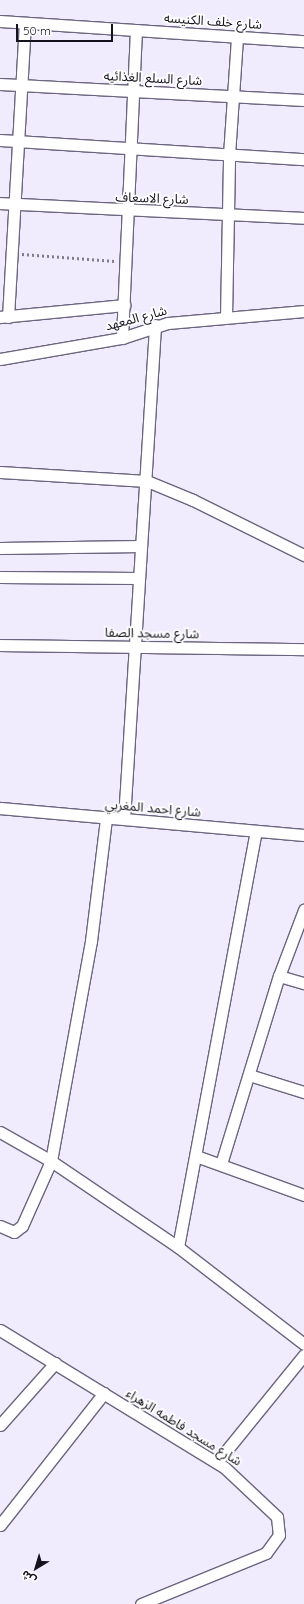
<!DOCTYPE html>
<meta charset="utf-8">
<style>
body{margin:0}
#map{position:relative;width:304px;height:1604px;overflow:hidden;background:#f0ecfe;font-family:Quicksand,"Noto Sans Arabic",sans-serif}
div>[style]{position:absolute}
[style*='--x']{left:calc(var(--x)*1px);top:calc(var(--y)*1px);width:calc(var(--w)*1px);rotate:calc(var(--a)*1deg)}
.path>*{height:2.5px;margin-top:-1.25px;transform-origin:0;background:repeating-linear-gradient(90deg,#807d8b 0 2px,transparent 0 5px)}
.roads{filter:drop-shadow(1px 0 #6c657f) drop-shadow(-1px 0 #6c657f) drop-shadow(0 1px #6c657f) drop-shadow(0 -1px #6c657f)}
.minor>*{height:11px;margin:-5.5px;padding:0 5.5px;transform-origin:5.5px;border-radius:5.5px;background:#fff}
span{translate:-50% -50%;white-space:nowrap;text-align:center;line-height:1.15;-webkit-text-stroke:3.5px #fff;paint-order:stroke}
.street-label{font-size:13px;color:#14121c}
.north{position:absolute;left:16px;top:1548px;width:40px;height:40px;-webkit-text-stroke:3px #fff;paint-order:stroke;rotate:218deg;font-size:11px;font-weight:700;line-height:16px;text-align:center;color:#14121c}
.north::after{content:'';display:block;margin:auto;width:14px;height:18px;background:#14121c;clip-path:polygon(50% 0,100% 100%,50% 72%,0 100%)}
.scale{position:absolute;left:16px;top:24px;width:97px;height:18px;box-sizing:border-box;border:2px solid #14121c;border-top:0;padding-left:5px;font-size:12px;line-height:14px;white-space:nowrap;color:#14121c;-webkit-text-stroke:3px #fff;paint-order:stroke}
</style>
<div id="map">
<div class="path">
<i style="--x:22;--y:254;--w:93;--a:4.3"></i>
</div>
<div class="roads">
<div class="minor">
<i style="--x:0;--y:21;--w:305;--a:3.8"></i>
<i style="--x:0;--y:84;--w:304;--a:3"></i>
<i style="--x:0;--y:140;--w:305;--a:3.6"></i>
<i style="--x:0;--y:203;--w:304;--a:2.8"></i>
<i style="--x:0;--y:317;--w:125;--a:-5.5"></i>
<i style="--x:8;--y:317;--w:294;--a:-86.7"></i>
<i style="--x:226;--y:317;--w:162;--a:-88.9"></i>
<i style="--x:229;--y:155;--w:118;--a:-86.1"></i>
<i style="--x:122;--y:338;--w:308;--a:-87.4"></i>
<i style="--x:0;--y:359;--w:124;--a:-9.8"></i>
<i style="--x:122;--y:338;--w:48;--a:-18.1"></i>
<i style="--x:168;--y:323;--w:137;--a:-5"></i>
<i style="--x:0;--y:472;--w:147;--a:3.5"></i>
<i style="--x:147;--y:481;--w:50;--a:22.4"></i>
<i style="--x:193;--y:500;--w:124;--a:26.4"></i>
<i style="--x:0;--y:548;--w:141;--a:-0.8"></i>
<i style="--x:0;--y:577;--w:138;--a:0.4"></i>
<i style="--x:0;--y:645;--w:304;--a:0.8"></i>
<i style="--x:0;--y:808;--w:305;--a:5.1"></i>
<i style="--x:124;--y:819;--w:495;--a:-86.4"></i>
<i style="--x:279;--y:976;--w:26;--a:16"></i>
<i style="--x:249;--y:1075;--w:58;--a:17.2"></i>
<i style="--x:0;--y:1132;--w:59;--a:29.6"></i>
<i style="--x:51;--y:1161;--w:153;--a:34.1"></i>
<i style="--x:178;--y:1247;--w:159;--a:37.6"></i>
<i style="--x:196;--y:1156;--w:115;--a:19.9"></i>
<i style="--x:221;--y:1164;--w:197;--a:-72.9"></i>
<i style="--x:279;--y:976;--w:71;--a:-69.3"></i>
<i style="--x:0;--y:1226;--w:15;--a:23"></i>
<i style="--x:14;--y:1232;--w:10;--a:-37"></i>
<i style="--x:22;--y:1226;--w:71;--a:-66"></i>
<i style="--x:51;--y:1161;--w:224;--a:-79.7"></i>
<i style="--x:91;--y:941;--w:124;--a:-83"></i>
<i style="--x:178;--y:1247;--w:423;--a:-79.4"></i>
<i style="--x:0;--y:1330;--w:263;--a:31.5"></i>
<i style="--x:224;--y:1467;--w:73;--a:43.3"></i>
<i style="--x:277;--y:1517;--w:18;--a:84"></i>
<i style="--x:279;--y:1535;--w:22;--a:126"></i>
<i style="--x:266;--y:1553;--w:135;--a:157.8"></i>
<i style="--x:0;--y:1425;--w:83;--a:-48.4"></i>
<i style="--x:217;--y:1462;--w:138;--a:-50.9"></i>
<i style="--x:0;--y:1525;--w:168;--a:-51.8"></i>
</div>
</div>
<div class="street-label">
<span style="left:213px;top:21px;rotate:4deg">شارع خلف الكنيسه</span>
<span style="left:153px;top:78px;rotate:3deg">شارع السلع الغذائيه</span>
<span style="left:152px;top:198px;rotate:2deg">شارع الاسعاف</span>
<span style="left:136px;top:318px;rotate:-15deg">شارع المعهد</span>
<span style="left:152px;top:633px;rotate:1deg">شارع مسجد الصفا</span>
<span style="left:153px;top:808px;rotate:5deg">شارع احمد المغربي</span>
<span style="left:184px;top:1427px;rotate:32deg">شارع مسجد فاطمه الزهراء</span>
</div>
<div class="north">ش</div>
<div class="scale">50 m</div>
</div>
